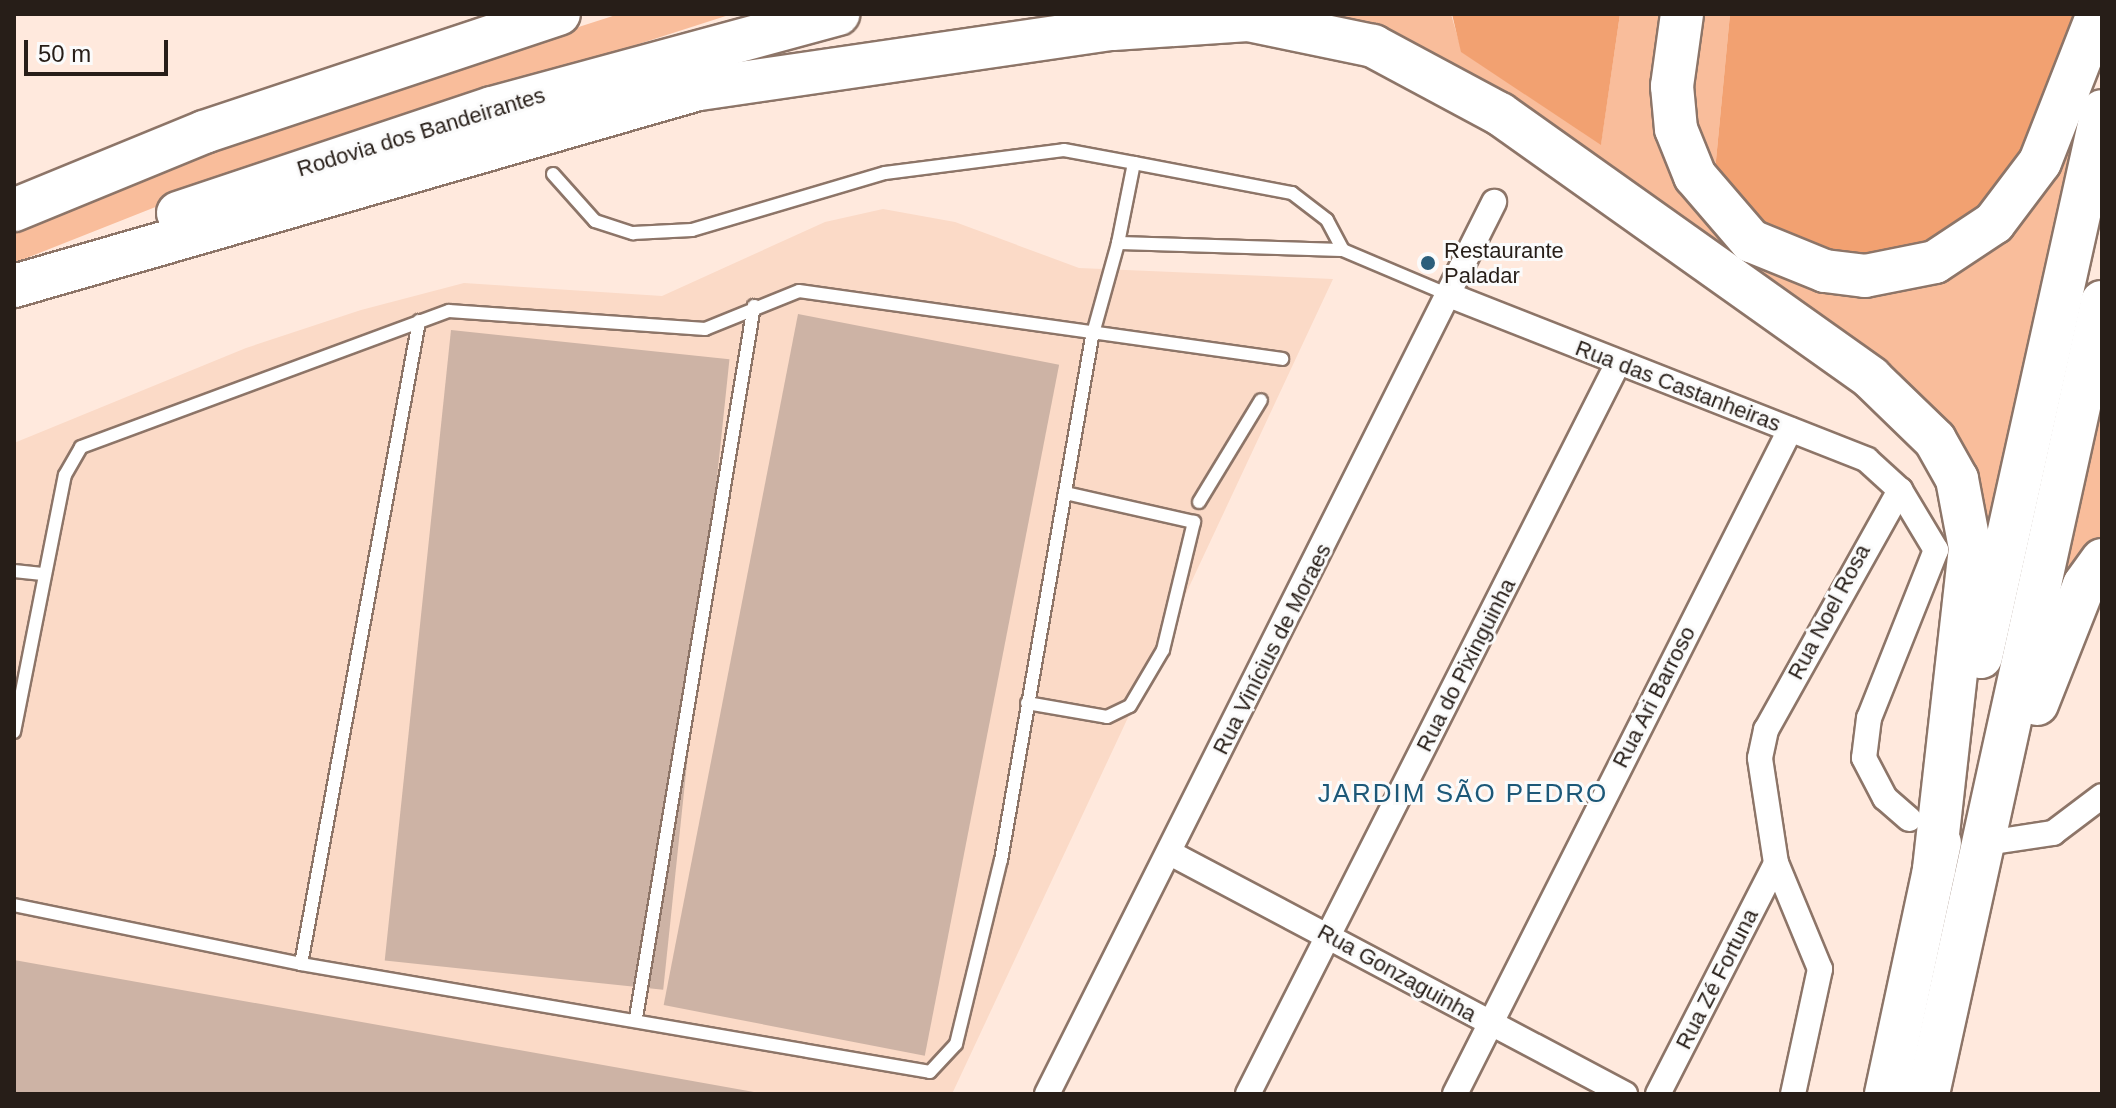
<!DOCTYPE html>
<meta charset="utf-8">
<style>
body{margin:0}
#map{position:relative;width:2116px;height:1108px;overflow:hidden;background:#ffe9dd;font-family:Arial,sans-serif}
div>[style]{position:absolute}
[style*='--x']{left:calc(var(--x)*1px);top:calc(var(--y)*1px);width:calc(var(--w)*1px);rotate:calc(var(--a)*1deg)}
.built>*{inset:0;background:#fbdac7}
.green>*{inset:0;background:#f9bd9b}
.forest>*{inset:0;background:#f2a171}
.building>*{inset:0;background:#cdb3a5;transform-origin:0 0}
.roads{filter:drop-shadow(2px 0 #8d7568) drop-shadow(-2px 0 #8d7568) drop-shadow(0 2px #8d7568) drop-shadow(0 -2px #8d7568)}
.lane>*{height:12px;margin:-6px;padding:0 6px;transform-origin:6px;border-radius:6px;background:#fff}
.street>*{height:24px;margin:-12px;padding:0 12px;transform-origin:12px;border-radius:12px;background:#fff}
.highway>*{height:42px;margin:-21px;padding:0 21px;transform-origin:21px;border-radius:21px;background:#fff}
.dots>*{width:22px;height:22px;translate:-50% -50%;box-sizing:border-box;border:4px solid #fbfbfb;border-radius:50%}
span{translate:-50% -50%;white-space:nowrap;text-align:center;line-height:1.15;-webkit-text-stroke:6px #fbfbfb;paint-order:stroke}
.street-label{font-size:22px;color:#271e18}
.poi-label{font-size:22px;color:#271e18}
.left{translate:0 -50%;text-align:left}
.quarter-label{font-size:26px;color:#1c5878;letter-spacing:2px}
.frame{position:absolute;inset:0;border:16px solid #271e18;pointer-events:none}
.scale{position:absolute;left:24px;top:40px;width:144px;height:36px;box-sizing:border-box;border:4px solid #271e18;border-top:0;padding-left:10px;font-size:24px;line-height:28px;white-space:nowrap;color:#271e18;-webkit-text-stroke:6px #fbfbfb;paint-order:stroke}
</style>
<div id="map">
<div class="built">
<i style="clip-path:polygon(883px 209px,955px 222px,1079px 268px,1333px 279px,952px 1094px,14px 1094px,14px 443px,246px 348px,361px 310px,464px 283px,662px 296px,825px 222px)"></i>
</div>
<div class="green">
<i style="clip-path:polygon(619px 14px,732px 14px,259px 166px,14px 263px,14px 226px,247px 134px)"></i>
<i style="clip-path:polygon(1298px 14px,1451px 14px,1462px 52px,1601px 144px,1620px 14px,1671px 14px,1683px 177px,2091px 63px,1984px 538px,1863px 359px)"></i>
<i style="clip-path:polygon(1693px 14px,1730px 14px,1714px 181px,1687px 127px)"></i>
<i style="clip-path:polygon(2102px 341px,2102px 534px,2049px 615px)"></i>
</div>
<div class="forest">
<i style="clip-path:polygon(1452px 14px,1620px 14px,1601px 145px,1461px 52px)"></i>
<i style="clip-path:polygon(1730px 14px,2083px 14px,2022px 168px,1958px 234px,1890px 260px,1784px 244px,1714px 181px)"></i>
</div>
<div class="building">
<i style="left:798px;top:314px;width:266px;height:704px;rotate:11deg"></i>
<i style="left:451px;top:330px;width:280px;height:634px;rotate:6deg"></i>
<i style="clip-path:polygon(14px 960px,754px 1092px,754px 1094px,14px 1094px)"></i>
</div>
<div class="roads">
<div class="lane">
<i style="--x:1134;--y:163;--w:161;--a:10.8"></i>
<i style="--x:1292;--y:193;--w:44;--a:37.6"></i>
<i style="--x:1327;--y:220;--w:34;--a:62"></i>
<i style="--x:553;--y:174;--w:63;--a:48.2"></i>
<i style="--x:595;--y:221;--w:40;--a:18"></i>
<i style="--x:633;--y:233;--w:59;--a:-2.9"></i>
<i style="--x:692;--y:230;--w:201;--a:-16.5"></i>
<i style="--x:885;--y:173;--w:180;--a:-7.3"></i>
<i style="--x:1064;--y:150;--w:71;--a:10.5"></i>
<i style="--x:1134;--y:163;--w:82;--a:101.3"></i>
<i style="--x:1199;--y:502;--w:119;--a:-58.7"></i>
<i style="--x:14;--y:571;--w:31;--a:6"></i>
<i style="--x:1027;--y:703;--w:81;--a:9.9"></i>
<i style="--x:1107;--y:717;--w:25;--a:-26"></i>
<i style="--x:1130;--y:706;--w:65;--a:-59.5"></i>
<i style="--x:1163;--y:650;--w:132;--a:-76.4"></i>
<i style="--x:1194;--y:522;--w:132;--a:-167.3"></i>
<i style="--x:14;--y:732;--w:262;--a:-78.8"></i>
<i style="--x:65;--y:475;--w:32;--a:-60"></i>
<i style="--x:81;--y:447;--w:392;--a:-20.3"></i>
<i style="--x:449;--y:311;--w:257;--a:4"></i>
<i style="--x:705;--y:329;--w:101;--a:-22"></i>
<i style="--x:799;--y:291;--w:488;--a:8"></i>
<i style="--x:14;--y:905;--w:293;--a:11.6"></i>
<i style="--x:301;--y:964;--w:638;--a:9.74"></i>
<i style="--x:930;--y:1072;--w:38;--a:-47"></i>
<i style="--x:956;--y:1044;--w:189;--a:-76.3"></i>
<i style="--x:1001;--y:860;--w:531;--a:-80.13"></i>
<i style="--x:1092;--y:337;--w:98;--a:-74.5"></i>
<i style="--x:1118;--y:243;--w:225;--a:1.8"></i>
<i style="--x:1343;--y:250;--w:115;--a:23"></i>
<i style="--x:301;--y:964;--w:654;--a:-79.6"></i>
<i style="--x:636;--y:1018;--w:722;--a:-80.59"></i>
</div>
<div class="street">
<i style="--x:1449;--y:295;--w:449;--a:21.5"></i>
<i style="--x:1867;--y:460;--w:45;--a:42.3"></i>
<i style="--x:2000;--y:841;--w:54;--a:-8.6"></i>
<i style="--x:2053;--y:833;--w:61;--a:-37.1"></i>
<i style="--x:1170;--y:853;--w:515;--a:27.91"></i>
<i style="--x:1047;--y:1094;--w:998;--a:-63.38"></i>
<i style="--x:1248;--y:1094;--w:819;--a:-63.15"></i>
<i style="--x:1455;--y:1094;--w:744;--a:-63.23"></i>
<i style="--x:1658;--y:1094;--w:259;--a:-62.9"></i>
<i style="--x:1793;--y:1094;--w:128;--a:-77.8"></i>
<i style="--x:1820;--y:969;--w:115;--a:-112.5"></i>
<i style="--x:1776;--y:863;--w:106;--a:-98.7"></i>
<i style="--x:1760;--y:758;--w:29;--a:-78"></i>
<i style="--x:1766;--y:730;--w:275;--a:-60.8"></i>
<i style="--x:1900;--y:490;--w:70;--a:59"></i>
<i style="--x:1936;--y:550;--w:181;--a:111.7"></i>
<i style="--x:1869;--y:718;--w:40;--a:97.1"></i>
<i style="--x:1864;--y:758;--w:45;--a:62.3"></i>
<i style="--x:1885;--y:798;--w:32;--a:41"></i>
</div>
<div class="highway">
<i style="--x:1682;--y:14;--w:73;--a:97.9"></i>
<i style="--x:1672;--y:86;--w:43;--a:84.7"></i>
<i style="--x:1676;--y:129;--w:51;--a:68"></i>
<i style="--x:1695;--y:176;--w:86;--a:49.3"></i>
<i style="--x:1751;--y:241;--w:80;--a:22.1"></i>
<i style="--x:1825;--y:271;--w:40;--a:7.1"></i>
<i style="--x:1865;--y:276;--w:71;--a:-11.3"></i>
<i style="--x:1935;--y:262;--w:71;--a:-33.5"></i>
<i style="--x:1994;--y:223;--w:76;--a:-53"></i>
<i style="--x:2040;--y:162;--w:159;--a:-68.6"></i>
<i style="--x:686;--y:91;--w:431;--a:-8.3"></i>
<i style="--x:1113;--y:29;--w:135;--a:-3.8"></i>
<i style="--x:1248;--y:20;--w:128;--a:11.7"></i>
<i style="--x:1373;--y:46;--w:144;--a:28.2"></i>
<i style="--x:1500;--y:114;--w:455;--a:35.4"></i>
<i style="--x:1871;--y:378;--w:89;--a:44.1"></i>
<i style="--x:1935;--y:440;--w:45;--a:60.6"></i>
<i style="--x:1957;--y:479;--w:70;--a:79.3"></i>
<i style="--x:1970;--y:548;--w:325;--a:96.4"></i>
<i style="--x:14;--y:210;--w:205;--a:-22.3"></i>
<i style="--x:204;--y:132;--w:374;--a:-18.4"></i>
<i style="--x:178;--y:213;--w:331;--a:-18.5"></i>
<i style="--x:492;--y:108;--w:359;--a:-15.2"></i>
<i style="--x:14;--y:286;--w:726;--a:-16.06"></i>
<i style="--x:1981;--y:657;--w:559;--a:-77.5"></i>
<i style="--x:2037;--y:704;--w:128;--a:-68.4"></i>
<i style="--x:2084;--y:585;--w:31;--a:-54"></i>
<i style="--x:1886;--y:1094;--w:257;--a:-77.9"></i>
<i style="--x:1928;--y:1094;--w:811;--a:-77.61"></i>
</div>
</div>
<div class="dots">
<i style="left:1428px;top:263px;background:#2b5e7b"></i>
</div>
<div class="street-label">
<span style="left:421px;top:132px;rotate:-17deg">Rodovia dos Bandeirantes</span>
<span style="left:1678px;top:386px;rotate:21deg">Rua das Castanheiras</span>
<span style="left:1829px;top:612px;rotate:-62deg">Rua Noel Rosa</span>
<span style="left:1272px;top:649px;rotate:-63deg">Rua Vinícius de Moraes</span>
<span style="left:1466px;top:665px;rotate:-63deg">Rua do Pixinguinha</span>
<span style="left:1654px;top:697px;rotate:-63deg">Rua Ari Barroso</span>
<span style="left:1397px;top:973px;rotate:29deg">Rua Gonzaguinha</span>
<span style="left:1717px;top:979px;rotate:-63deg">Rua Zé Fortuna</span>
</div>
<div class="poi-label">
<span class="left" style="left:1444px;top:263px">Restaurante<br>Paladar</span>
</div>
<div class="quarter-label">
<span style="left:1463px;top:794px">JARDIM SÃO PEDRO</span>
</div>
<div class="frame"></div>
<div class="scale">50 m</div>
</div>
